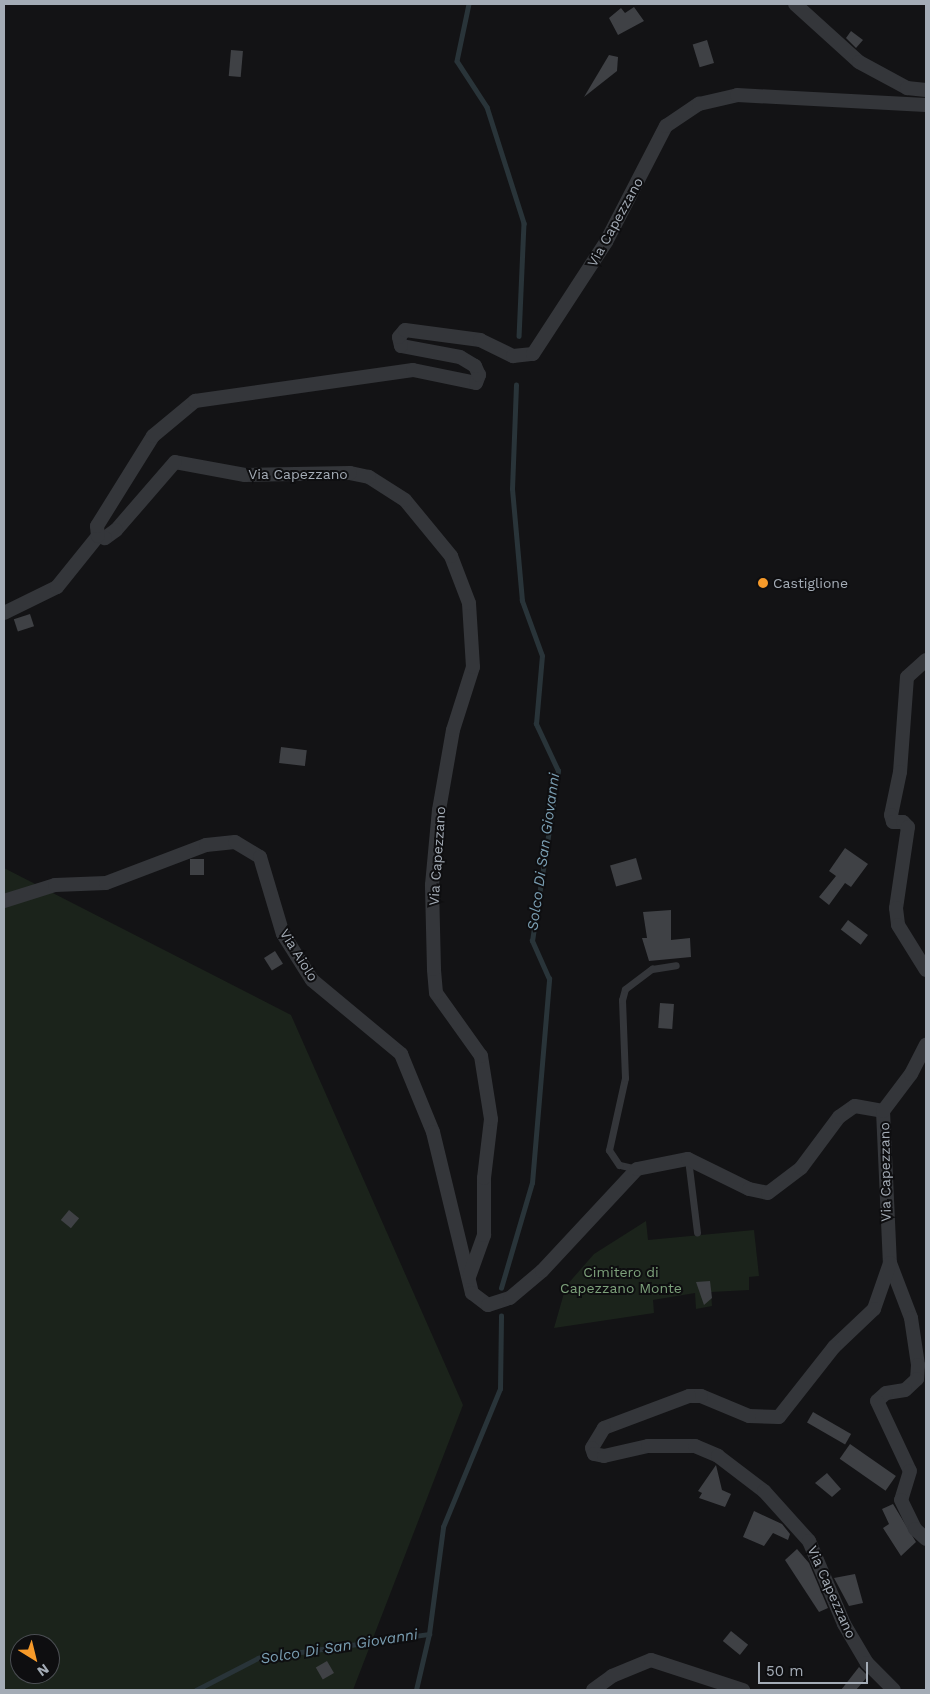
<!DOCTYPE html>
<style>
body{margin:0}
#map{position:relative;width:930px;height:1694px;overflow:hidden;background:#131315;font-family:"Work Sans",sans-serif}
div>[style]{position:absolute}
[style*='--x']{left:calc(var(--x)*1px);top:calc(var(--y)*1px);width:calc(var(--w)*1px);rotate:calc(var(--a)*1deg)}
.green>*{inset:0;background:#1b231b}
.stream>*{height:4.5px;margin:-2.25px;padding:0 2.25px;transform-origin:2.25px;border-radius:2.25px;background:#293439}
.building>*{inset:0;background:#3f4145;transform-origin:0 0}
.service>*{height:7px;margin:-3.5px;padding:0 3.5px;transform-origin:3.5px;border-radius:3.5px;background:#34363a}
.minor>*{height:14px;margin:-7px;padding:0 7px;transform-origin:7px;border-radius:7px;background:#34363a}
.dots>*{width:14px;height:14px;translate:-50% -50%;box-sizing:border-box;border:2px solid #0e0e10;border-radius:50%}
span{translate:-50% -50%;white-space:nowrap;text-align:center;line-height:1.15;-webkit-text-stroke:4px #0e0e10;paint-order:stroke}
.street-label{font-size:14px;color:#a4acb6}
.poi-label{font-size:14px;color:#a4acb6}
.left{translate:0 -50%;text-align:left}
.park-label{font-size:14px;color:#7da17b}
.water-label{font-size:15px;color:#7a9eb2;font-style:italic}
.frame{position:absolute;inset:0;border:5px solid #a4acb6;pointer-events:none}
.north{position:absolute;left:10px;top:1634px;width:50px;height:50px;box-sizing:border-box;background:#0e0e10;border:1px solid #4a4d52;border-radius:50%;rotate:144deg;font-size:14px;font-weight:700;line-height:20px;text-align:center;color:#a4acb6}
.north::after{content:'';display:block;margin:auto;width:18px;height:22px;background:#f69a2a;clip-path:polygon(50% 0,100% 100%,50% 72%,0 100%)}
.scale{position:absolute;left:758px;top:1662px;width:110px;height:22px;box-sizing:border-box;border:2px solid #a4acb6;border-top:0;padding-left:6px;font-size:15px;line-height:18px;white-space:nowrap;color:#a4acb6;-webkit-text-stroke:4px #0e0e10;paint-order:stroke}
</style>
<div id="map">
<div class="green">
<i style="clip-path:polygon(evenodd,4px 868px,291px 1015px,463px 1405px,353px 1690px,4px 1690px,4px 868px,20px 1644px,50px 1644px,50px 1674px,20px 1674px,20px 1644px)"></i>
<i style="clip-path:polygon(646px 1221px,648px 1240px,754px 1230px,759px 1276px,749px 1277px,749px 1290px,711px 1292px,712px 1306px,696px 1309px,695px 1293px,653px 1300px,654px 1313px,554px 1328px,566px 1286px,594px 1254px)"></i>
</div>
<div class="stream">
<i style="--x:469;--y:4;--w:58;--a:101.9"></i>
<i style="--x:457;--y:61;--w:55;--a:56.9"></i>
<i style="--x:487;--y:107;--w:122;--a:72.3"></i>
<i style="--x:524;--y:223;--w:113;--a:92.5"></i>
<i style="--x:501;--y:1288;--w:109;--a:-73.6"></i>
<i style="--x:532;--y:1183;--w:205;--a:-85.2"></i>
<i style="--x:549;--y:979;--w:42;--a:-114.1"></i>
<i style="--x:532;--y:941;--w:172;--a:-81.3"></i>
<i style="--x:558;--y:771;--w:52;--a:-115.1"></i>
<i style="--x:536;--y:724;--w:68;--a:-85"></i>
<i style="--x:542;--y:656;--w:59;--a:-110"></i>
<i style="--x:522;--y:601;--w:112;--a:-95.1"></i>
<i style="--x:512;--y:489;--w:104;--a:-87.8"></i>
<i style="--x:196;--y:1690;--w:70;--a:-27.3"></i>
<i style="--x:258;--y:1658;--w:173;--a:-8"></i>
<i style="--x:416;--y:1690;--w:57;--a:-76.9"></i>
<i style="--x:429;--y:1634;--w:108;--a:-82.5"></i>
<i style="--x:443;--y:1527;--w:149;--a:-67.6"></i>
<i style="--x:500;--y:1389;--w:73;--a:-89.2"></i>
</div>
<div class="building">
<i style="clip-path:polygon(634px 7px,644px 21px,618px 35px,609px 18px,621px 8px,625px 13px)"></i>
<i style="clip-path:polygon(851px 31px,863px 40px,856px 48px,846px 38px)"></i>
<i style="left:707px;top:40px;width:24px;height:15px;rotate:73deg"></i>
<i style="left:231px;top:50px;width:12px;height:26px;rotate:5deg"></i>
<i style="clip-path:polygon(609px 55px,618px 57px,617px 71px,584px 97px)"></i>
<i style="left:30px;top:614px;width:13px;height:17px;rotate:72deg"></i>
<i style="left:281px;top:747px;width:26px;height:16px;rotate:7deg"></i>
<i style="clip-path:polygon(845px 848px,868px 864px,851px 887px,845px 883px,829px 905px,819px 897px,836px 876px,829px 871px)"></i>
<i style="left:636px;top:858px;width:22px;height:27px;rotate:74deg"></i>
<i style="left:204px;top:859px;width:16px;height:14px;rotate:90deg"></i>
<i style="clip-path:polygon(671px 910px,671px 940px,690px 938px,691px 957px,649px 961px,642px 938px,647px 938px,643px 912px)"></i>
<i style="left:848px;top:920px;width:25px;height:12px;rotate:37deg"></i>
<i style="left:275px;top:951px;width:15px;height:13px;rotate:58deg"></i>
<i style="left:660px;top:1003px;width:14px;height:25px;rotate:4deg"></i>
<i style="left:69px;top:1210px;width:13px;height:13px;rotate:39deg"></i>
<i style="clip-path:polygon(710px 1281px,712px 1298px,704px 1305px,696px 1282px)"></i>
<i style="left:813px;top:1412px;width:44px;height:12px;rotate:30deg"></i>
<i style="left:850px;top:1444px;width:56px;height:18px;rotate:35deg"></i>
<i style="clip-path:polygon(716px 1465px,722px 1490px,731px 1494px,725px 1507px,699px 1498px,702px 1493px,698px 1491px)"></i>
<i style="clip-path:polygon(827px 1473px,841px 1489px,832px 1497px,815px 1483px)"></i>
<i style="clip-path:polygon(893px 1504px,916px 1542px,901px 1556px,883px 1528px,889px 1524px,882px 1509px)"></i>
<i style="clip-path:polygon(754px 1511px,782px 1524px,790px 1534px,788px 1540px,773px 1533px,764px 1546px,743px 1537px)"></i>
<i style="clip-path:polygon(797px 1549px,809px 1563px,828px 1608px,819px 1612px,785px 1560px)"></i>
<i style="clip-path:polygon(855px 1574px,863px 1603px,849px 1606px,834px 1578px)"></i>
<i style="left:731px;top:1631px;width:22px;height:13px;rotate:39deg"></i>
<i style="left:327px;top:1661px;width:14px;height:13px;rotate:60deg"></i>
<i style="clip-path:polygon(859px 1667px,868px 1676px,856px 1690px,841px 1690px)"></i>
</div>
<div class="service">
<i style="--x:688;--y:1159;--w:74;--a:83"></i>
<i style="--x:637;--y:1169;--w:18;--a:-167"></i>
<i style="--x:619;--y:1165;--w:18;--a:-124"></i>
<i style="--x:609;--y:1150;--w:74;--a:-77.5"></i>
<i style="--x:625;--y:1078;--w:78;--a:-92.2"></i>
<i style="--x:622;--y:1000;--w:11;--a:-75"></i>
<i style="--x:625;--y:989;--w:34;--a:-37"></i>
<i style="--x:652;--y:969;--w:24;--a:-9"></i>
</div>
<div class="minor">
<i style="--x:795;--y:4;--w:86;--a:42.2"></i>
<i style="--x:859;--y:62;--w:55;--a:28.4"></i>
<i style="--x:907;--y:88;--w:19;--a:6"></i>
<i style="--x:4;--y:613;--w:59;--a:-26.1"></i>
<i style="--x:57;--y:587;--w:65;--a:-51.2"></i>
<i style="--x:926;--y:660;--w:25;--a:138"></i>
<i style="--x:907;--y:677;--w:95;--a:94.2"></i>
<i style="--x:900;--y:772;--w:44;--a:101.8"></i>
<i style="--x:891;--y:815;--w:7;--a:74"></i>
<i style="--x:893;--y:822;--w:10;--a:0"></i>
<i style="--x:903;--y:822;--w:7;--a:45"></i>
<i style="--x:908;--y:827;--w:82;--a:98.4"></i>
<i style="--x:896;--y:908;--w:17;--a:83"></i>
<i style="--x:898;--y:925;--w:53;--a:58.1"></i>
<i style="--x:4;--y:901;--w:53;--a:-17.4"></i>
<i style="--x:55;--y:885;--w:51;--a:-2.2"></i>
<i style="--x:106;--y:883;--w:107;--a:-20.8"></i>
<i style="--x:206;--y:845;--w:29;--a:-6"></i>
<i style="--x:235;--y:842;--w:29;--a:31"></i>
<i style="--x:260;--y:857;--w:80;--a:73.4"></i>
<i style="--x:283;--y:934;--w:54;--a:57.8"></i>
<i style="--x:312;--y:980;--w:116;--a:39.7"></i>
<i style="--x:401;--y:1054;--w:84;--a:67.7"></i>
<i style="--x:433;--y:1132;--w:166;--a:76.4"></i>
<i style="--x:472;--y:1293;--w:20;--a:37"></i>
<i style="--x:488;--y:1305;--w:23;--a:-18"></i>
<i style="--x:510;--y:1298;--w:42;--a:-40.2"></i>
<i style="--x:542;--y:1271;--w:139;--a:-47"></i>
<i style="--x:637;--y:1169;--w:52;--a:-11.1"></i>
<i style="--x:688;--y:1159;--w:68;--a:26.2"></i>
<i style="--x:749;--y:1189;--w:19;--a:12"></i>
<i style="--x:768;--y:1193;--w:41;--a:-37.1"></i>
<i style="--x:801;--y:1168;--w:64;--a:-53.3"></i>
<i style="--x:839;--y:1117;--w:19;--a:-35"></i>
<i style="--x:855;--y:1106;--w:28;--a:10"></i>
<i style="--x:883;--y:1111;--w:152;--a:87.4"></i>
<i style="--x:890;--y:1263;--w:59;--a:69.1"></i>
<i style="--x:911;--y:1318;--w:48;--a:81.5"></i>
<i style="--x:918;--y:1365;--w:14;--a:94"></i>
<i style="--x:917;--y:1379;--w:16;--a:137"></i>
<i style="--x:905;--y:1390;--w:19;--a:171"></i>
<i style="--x:886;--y:1393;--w:12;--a:138"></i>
<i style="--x:877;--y:1401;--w:77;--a:64.8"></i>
<i style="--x:910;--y:1471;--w:30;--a:107"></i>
<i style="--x:901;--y:1500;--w:32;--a:64"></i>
<i style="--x:915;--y:1529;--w:15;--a:42"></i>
<i style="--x:883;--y:1111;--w:46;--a:-52.9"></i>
<i style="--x:911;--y:1074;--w:33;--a:-63"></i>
<i style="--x:890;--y:1263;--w:49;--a:109.2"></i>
<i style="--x:874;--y:1309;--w:55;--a:136.5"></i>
<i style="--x:834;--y:1347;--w:89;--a:128.2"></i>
<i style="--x:779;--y:1417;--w:30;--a:-178"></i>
<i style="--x:749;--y:1416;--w:52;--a:-157.4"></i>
<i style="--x:701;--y:1396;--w:12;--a:180"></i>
<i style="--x:689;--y:1396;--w:91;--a:159.4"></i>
<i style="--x:604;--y:1428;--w:23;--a:121"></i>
<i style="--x:592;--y:1448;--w:6;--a:72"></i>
<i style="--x:594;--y:1454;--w:10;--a:11"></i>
<i style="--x:604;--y:1456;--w:45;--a:-12.8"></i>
<i style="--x:648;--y:1446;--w:47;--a:0"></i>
<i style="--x:695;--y:1446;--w:25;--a:23"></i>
<i style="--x:718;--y:1456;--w:58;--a:37.3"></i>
<i style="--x:764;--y:1491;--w:67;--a:48"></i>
<i style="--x:809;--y:1541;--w:90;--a:67.1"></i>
<i style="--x:844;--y:1624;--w:45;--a:59.5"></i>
<i style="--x:867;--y:1663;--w:38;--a:45"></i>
<i style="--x:469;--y:1277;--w:45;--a:-70.3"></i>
<i style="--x:484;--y:1235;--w:57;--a:-90"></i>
<i style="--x:484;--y:1178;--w:59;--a:-83.2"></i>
<i style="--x:491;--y:1119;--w:64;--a:-99"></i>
<i style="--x:481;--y:1056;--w:77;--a:-125.5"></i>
<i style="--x:436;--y:993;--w:24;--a:-95"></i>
<i style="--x:434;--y:969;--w:84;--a:-91.4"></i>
<i style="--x:432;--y:885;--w:75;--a:-84.7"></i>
<i style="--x:439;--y:810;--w:81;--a:-80.1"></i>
<i style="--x:453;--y:730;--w:66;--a:-72.4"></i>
<i style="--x:473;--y:667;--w:64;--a:-93.6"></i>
<i style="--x:469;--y:603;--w:50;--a:-111"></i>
<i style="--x:451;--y:556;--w:72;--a:-129.4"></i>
<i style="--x:405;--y:500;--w:43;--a:-147.4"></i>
<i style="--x:369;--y:477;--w:19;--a:-168"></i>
<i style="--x:350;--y:473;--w:105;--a:178.9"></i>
<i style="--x:245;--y:475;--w:71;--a:-169.5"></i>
<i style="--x:175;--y:462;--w:90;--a:130.9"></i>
<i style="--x:116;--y:530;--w:14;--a:144"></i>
<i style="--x:105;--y:538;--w:7;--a:-164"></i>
<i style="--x:98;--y:536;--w:10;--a:-96"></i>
<i style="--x:97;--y:526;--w:106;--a:-58.1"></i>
<i style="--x:153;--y:436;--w:55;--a:-39.8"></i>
<i style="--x:195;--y:401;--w:220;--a:-8.1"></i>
<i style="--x:413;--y:370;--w:64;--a:11.7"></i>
<i style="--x:476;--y:383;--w:9;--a:-69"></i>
<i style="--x:479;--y:375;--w:10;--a:-114"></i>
<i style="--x:475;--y:366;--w:17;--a:-149"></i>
<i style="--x:460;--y:357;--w:60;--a:-169.4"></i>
<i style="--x:401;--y:346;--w:9;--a:-103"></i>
<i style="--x:399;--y:337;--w:9;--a:-49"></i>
<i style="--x:405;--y:330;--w:76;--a:7.6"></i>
<i style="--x:480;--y:340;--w:37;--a:26"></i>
<i style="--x:513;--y:356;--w:20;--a:-6"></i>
<i style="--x:533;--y:354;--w:134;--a:-56.9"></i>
<i style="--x:606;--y:242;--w:131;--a:-62.7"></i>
<i style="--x:666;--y:126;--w:40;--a:-34"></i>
<i style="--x:699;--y:104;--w:39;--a:-13"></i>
<i style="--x:737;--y:95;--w:189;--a:3"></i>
<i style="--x:593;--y:1690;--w:24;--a:-36"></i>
<i style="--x:612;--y:1676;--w:42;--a:-22.3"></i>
<i style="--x:651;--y:1660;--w:97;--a:18.1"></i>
</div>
<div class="dots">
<i style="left:763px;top:583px;background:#f69a2a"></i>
</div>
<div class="street-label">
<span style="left:615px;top:222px;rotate:-61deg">Via Capezzano</span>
<span style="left:298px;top:474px">Via Capezzano</span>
<span style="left:437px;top:856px;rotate:-86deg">Via Capezzano</span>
<span style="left:299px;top:955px;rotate:58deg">Via Aiolo</span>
<span style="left:885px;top:1172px;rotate:-91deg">Via Capezzano</span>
<span style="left:832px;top:1592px;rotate:66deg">Via Capezzano</span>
</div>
<div class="poi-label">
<span class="left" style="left:773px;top:583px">Castiglione</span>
</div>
<div class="park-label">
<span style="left:621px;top:1280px">Cimitero di<br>Capezzano Monte</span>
</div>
<div class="water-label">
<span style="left:544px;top:852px;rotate:-82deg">Solco Di San Giovanni</span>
<span style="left:339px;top:1647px;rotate:-9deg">Solco Di San Giovanni</span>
</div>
<div class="frame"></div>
<div class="north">N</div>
<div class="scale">50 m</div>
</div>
